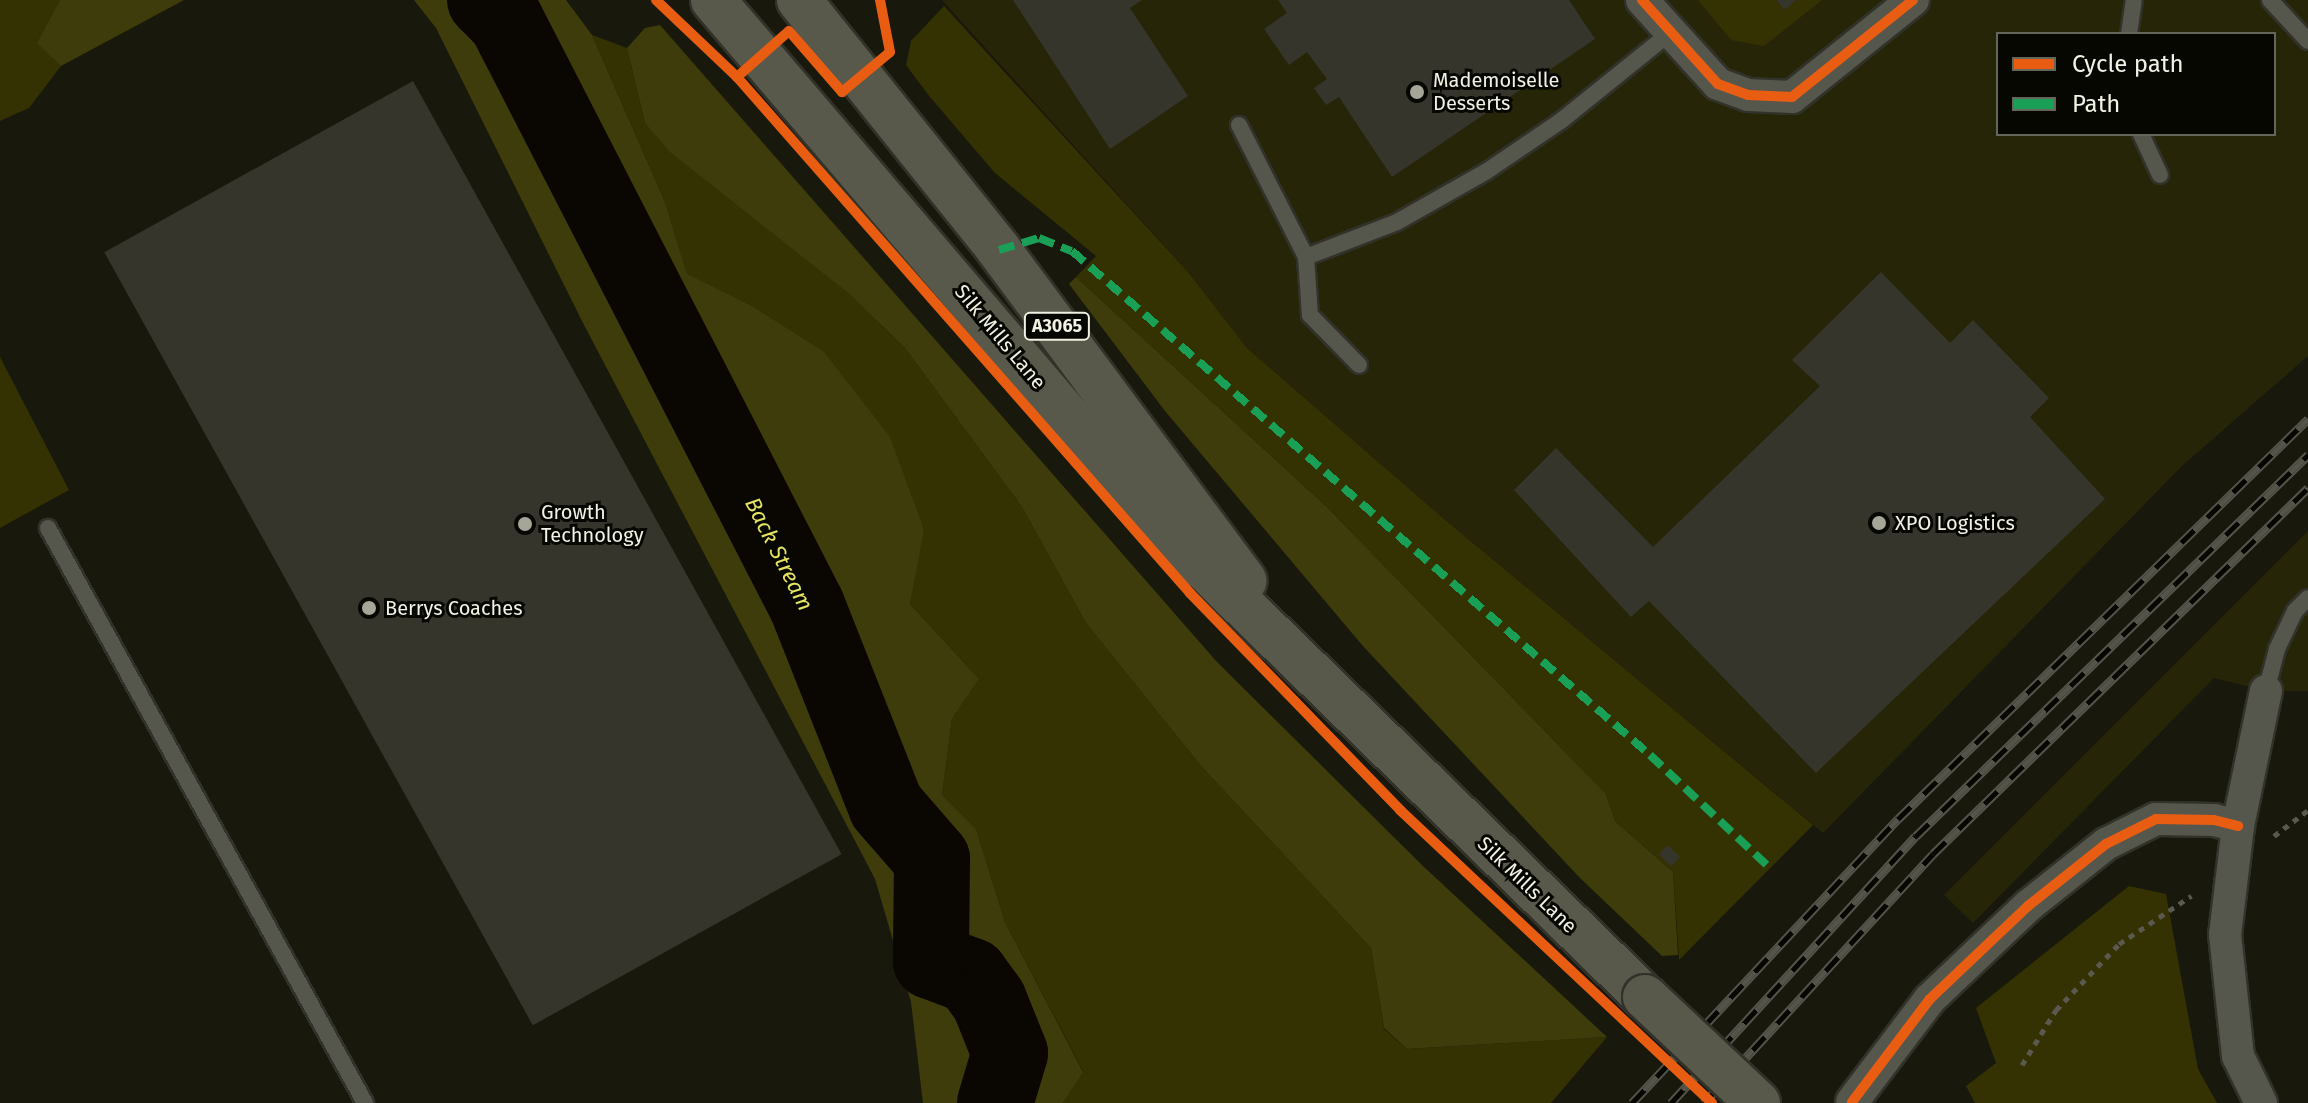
<!DOCTYPE html>
<style>
body{margin:0}
#map{position:relative;width:2308px;height:1103px;overflow:hidden;background:#18180c;font-family:"Fira Sans",sans-serif}
div>[style]{position:absolute}
[style*='--x']{left:calc(var(--x)*1px);top:calc(var(--y)*1px);width:calc(var(--w)*1px);rotate:calc(var(--a)*1deg)}
.built>*{inset:0;background:#262508}
.green>*{inset:0;background:#343202}
.forest>*{inset:0;background:#3e3c0b}
.river>*{height:76px;margin:-38px;padding:0 38px;transform-origin:38px;border-radius:38px;background:#0a0601}
.building>*{inset:0;background:#35352b;transform-origin:0 0}
.path>*{height:5px;margin-top:-2.5px;transform-origin:0;background:repeating-linear-gradient(90deg,#595950 0 6px,transparent 0 12px)}
.roads{filter:drop-shadow(2px 0 #32322a) drop-shadow(-2px 0 #32322a) drop-shadow(0 2px #32322a) drop-shadow(0 -2px #32322a)}
.lane>*{height:16px;margin:-8px;padding:0 8px;transform-origin:8px;border-radius:8px;background:#55564c}
.street>*{height:32px;margin:-16px;padding:0 16px;transform-origin:16px;border-radius:16px;background:#55564c}
.primary>*{height:44px;margin:-22px;padding:0 22px;transform-origin:22px;border-radius:22px;background:#59594b}
.rail>*{height:9px;margin-top:-4.5px;transform-origin:0;background:repeating-linear-gradient(90deg,#070702 0 18px,#54544b 0 36px);box-sizing:border-box;border-block:2px solid #54544b}
.bridges{filter:drop-shadow(2px 0 #32322a) drop-shadow(-2px 0 #32322a) drop-shadow(0 2px #32322a) drop-shadow(0 -2px #32322a)}
.primary-bridge>*{height:44px;margin:-22px;padding:0 22px;transform-origin:22px;border-radius:22px;background:#59594b}
.quiet>*{height:8px;margin-top:-4px;transform-origin:0;background:repeating-linear-gradient(90deg,#1a9f57 0 16px,transparent 0 24px)}
.cycleway>*{height:10px;margin:-5px;padding:0 5px;transform-origin:5px;border-radius:5px;background:#e95d12}
.dots>*{width:22px;height:22px;translate:-50% -50%;box-sizing:border-box;border:4px solid #070702;border-radius:50%}
span{translate:-50% -50%;white-space:nowrap;text-align:center;line-height:1.15;-webkit-text-stroke:6px #070702;paint-order:stroke}
.shield-label span{padding:2px 6px;background:#070702;border:2px solid;border-radius:6px;-webkit-text-stroke-width:0}
.shield-label{font-size:18px;color:#f1f2e3;font-weight:700}
.poi-label{font-size:20px;color:#f1f2e3}
.left{translate:0 -50%;text-align:left}
.street-label{font-size:20px;color:#f1f2e3}
.water-label{font-size:22px;color:#e6e461;font-style:italic}
.legend{position:absolute;left:1996px;top:32px;width:280px;height:104px;box-sizing:border-box;background:#070702;border:2px solid #65655c;margin:0;padding:10px 14px;list-style:none;font-size:24px;color:#f1f2e3}
.legend li{display:flex;align-items:center;gap:16px;height:40px}
.legend b{width:40px;border:2px solid #65655c}
</style>
<div id="map">
<div class="built">
<i style="clip-path:polygon(evenodd,942px 0,2308px 0,2308px 356px,2182px 466px,1823px 833px,1444px 519px,1247px 348px,1188px 272px,942px 0,1998px 34px,2274px 34px,2274px 134px,1998px 134px,1998px 34px)"></i>
<i style="clip-path:polygon(2308px 531px,2308px 691px,2266px 691px,2214px 678px,1973px 923px,1944px 895px)"></i>
</div>
<div class="green">
<i style="clip-path:polygon(0 0,60px 0,38px 43px,61px 66px,29px 108px,0 121px)"></i>
<i style="clip-path:polygon(1698px 0,1776px 0,1785px 10px,1797px 0,1822px 0,1764px 46px,1731px 40px)"></i>
<i style="clip-path:polygon(944px 6px,1188px 272px,1247px 348px,1444px 519px,1813px 825px,1679px 960px,1673px 872px,1615px 821px,1606px 794px,1328px 508px,1076px 277px,1096px 256px,995px 173px,930px 97px,906px 65px,911px 41px)"></i>
<i style="clip-path:polygon(592px 35px,627px 48px,645px 123px,847px 292px,905px 348px,1022px 507px,1086px 623px,1201px 766px,1371px 948px,1384px 1029px,1407px 1049px,1607px 1037px,1551px 1103px,1063px 1103px,1083px 1071px,1005px 922px,976px 829px,942px 795px,952px 719px,979px 679px,910px 604px,923px 530px,750px 305px,687px 275px,665px 202px)"></i>
<i style="clip-path:polygon(0 357px,69px 490px,0 528px)"></i>
<i style="clip-path:polygon(2129px 886px,2166px 894px,2198px 1069px,2217px 1103px,1975px 1103px,1966px 1086px,1996px 1063px,1976px 1008px)"></i>
</div>
<div class="forest">
<i style="clip-path:polygon(60px 0,184px 0,61px 66px,37px 43px)"></i>
<i style="clip-path:polygon(414px 0,566px 0,592px 35px,616px 90px,665px 202px,687px 274px,750px 305px,824px 352px,890px 437px,924px 530px,910px 604px,979px 679px,952px 719px,942px 795px,976px 829px,1005px 922px,1083px 1072px,1063px 1103px,923px 1103px,911px 1002px,875px 879px,583px 323px,436px 28px)"></i>
<i style="clip-path:polygon(660px 25px,1217px 662px,1423px 866px,1607px 1037px,1407px 1049px,1384px 1028px,1371px 948px,1201px 766px,1086px 623px,1022px 507px,905px 348px,847px 292px,670px 152px,645px 123px,627px 48px,645px 28px)"></i>
<i style="clip-path:polygon(1076px 277px,1328px 508px,1606px 794px,1615px 821px,1673px 872px,1678px 955px,1662px 956px,1579px 877px,1362px 645px,1165px 411px,1069px 284px)"></i>
</div>
<div class="river">
<i style="--x:485;--y:0;--w:30;--a:45"></i>
<i style="--x:506;--y:21;--w:658;--a:62.77"></i>
<i style="--x:807;--y:606;--w:215;--a:68.4"></i>
<i style="--x:886;--y:806;--w:70;--a:49"></i>
<i style="--x:932;--y:859;--w:102;--a:90.6"></i>
<i style="--x:931;--y:961;--w:43;--a:20.6"></i>
<i style="--x:971;--y:976;--w:31;--a:54"></i>
<i style="--x:989;--y:1001;--w:56;--a:68"></i>
<i style="--x:1010;--y:1053;--w:52;--a:106.7"></i>
</div>
<div class="building">
<i style="clip-path:polygon(1013px 0,1142px 0,1130px 8px,1188px 96px,1110px 149px)"></i>
<i style="clip-path:polygon(1278px 0,1569px 0,1595px 39px,1392px 177px,1339px 97px,1326px 105px,1314px 88px,1327px 79px,1307px 52px,1289px 65px,1264px 29px,1287px 13px)"></i>
<i style="clip-path:polygon(1776px 0,1797px 0,1785px 10px)"></i>
<i style="left:413px;top:81px;width:884px;height:353px;rotate:61deg"></i>
<i style="clip-path:polygon(1881px 272px,1950px 343px,1973px 320px,2049px 398px,2030px 417px,2105px 499px,1816px 773px,1649px 601px,1631px 617px,1514px 490px,1556px 448px,1653px 547px,1820px 386px,1792px 360px)"></i>
<i style="left:1668px;top:845px;width:17px;height:13px;rotate:45deg"></i>
</div>
<div class="path">
<i style="--x:2274;--y:836;--w:43;--a:-37.4"></i>
<i style="--x:2022;--y:1065;--w:65;--a:-58.3"></i>
<i style="--x:2056;--y:1010;--w:91;--a:-46.3"></i>
<i style="--x:2119;--y:944;--w:87;--a:-33.7"></i>
</div>
<div class="roads">
<div class="lane">
<i style="--x:2270;--y:0;--w:56;--a:47.2"></i>
<i style="--x:2129;--y:34;--w:34;--a:-82"></i>
<i style="--x:1239;--y:125;--w:148;--a:63.1"></i>
<i style="--x:1306;--y:257;--w:97;--a:-21"></i>
<i style="--x:1397;--y:222;--w:103;--a:-29.5"></i>
<i style="--x:1487;--y:171;--w:91;--a:-34.2"></i>
<i style="--x:1562;--y:120;--w:139;--a:-38.9"></i>
<i style="--x:2141;--y:134;--w:45;--a:65.1"></i>
<i style="--x:1306;--y:257;--w:58;--a:86.1"></i>
<i style="--x:1310;--y:315;--w:70;--a:45.6"></i>
<i style="--x:48;--y:528;--w:657;--a:61.13"></i>
<i style="--x:2266;--y:691;--w:43;--a:-75.3"></i>
<i style="--x:2277;--y:649;--w:42;--a:-64.7"></i>
<i style="--x:2295;--y:611;--w:18;--a:-45"></i>
</div>
<div class="street">
<i style="--x:1642;--y:0;--w:113;--a:47.9"></i>
<i style="--x:1718;--y:84;--w:32;--a:20"></i>
<i style="--x:1748;--y:95;--w:44;--a:2.6"></i>
<i style="--x:1792;--y:97;--w:155;--a:-38.7"></i>
<i style="--x:1852;--y:1102;--w:129;--a:-52.9"></i>
<i style="--x:1930;--y:999;--w:135;--a:-43.5"></i>
<i style="--x:2028;--y:906;--w:100;--a:-38.5"></i>
<i style="--x:2106;--y:844;--w:56;--a:-26.6"></i>
<i style="--x:2156;--y:819;--w:58;--a:1"></i>
<i style="--x:2214;--y:820;--w:25;--a:14"></i>
<i style="--x:2261;--y:1103;--w:52;--a:-116.1"></i>
<i style="--x:2238;--y:1056;--w:122;--a:-96.1"></i>
<i style="--x:2225;--y:935;--w:110;--a:-83.2"></i>
<i style="--x:2238;--y:826;--w:138;--a:-78.3"></i>
</div>
<div class="primary">
<i style="--x:713;--y:0;--w:695;--a:49.55"></i>
<i style="--x:1164;--y:529;--w:671;--a:44.22"></i>
<i style="--x:799;--y:0;--w:320;--a:51.3"></i>
<i style="--x:999;--y:250;--w:412;--a:53.4"></i>
</div>
</div>
<div class="rail">
<i style="--x:1632;--y:1103;--w:389;--a:-46.9"></i>
<i style="--x:1898;--y:819;--w:573;--a:-44.29"></i>
<i style="--x:1671;--y:1103;--w:362;--a:-47.5"></i>
<i style="--x:1916;--y:836;--w:547;--a:-44.18"></i>
<i style="--x:1704;--y:1103;--w:338;--a:-47.4"></i>
<i style="--x:1933;--y:854;--w:524;--a:-44.3"></i>
</div>
<div class="bridges">
<div class="primary-bridge">
<i style="--x:1645;--y:997;--w:155;--a:43.2"></i>
</div>
</div>
<div class="quiet">
<i style="--x:999;--y:250;--w:42;--a:-16.7"></i>
<i style="--x:1039;--y:238;--w:35;--a:22"></i>
<i style="--x:1072;--y:251;--w:767;--a:41.09"></i>
<i style="--x:1650;--y:755;--w:165;--a:43.3"></i>
</div>
<div class="cycleway">
<i style="--x:656;--y:0;--w:112;--a:43.5"></i>
<i style="--x:737;--y:77;--w:687;--a:48.72"></i>
<i style="--x:1190;--y:593;--w:302;--a:45.9"></i>
<i style="--x:1400;--y:810;--w:428;--a:43.2"></i>
<i style="--x:1642;--y:0;--w:113;--a:47.9"></i>
<i style="--x:1718;--y:84;--w:32;--a:20"></i>
<i style="--x:1748;--y:95;--w:44;--a:2.6"></i>
<i style="--x:1792;--y:97;--w:155;--a:-38.7"></i>
<i style="--x:737;--y:77;--w:69;--a:-41.5"></i>
<i style="--x:789;--y:31;--w:81;--a:49"></i>
<i style="--x:842;--y:92;--w:62;--a:-39.8"></i>
<i style="--x:890;--y:52;--w:53;--a:-100.9"></i>
<i style="--x:1852;--y:1102;--w:129;--a:-52.9"></i>
<i style="--x:1930;--y:999;--w:135;--a:-43.5"></i>
<i style="--x:2028;--y:906;--w:100;--a:-38.5"></i>
<i style="--x:2106;--y:844;--w:56;--a:-26.6"></i>
<i style="--x:2156;--y:819;--w:58;--a:1"></i>
<i style="--x:2214;--y:820;--w:25;--a:14"></i>
</div>
<div class="dots">
<i style="left:1417px;top:92px;background:#a5a698"></i>
<i style="left:1879px;top:523px;background:#a5a698"></i>
<i style="left:525px;top:524px;background:#a5a698"></i>
<i style="left:369px;top:608px;background:#a5a698"></i>
</div>
<div class="shield-label">
<span style="left:1057px;top:326px">A3065</span>
</div>
<div class="poi-label">
<span class="left" style="left:1433px;top:92px">Mademoiselle<br>Desserts</span>
<span class="left" style="left:541px;top:524px">Growth<br>Technology</span>
<span class="left" style="left:1895px;top:523px">XPO Logistics</span>
<span class="left" style="left:385px;top:608px">Berrys Coaches</span>
</div>
<div class="street-label">
<span style="left:1000px;top:337px;rotate:50deg">Silk Mills Lane</span>
<span style="left:1527px;top:885px;rotate:44deg">Silk Mills Lane</span>
</div>
<div class="water-label">
<span style="left:779px;top:554px;rotate:63deg">Back Stream</span>
</div>
<ul class="legend">
<li><b style="height:10px;background:#e95d12"></b>Cycle path</li>
<li><b style="height:10px;background:#1a9f57"></b>Path</li>
</ul>
</div>
